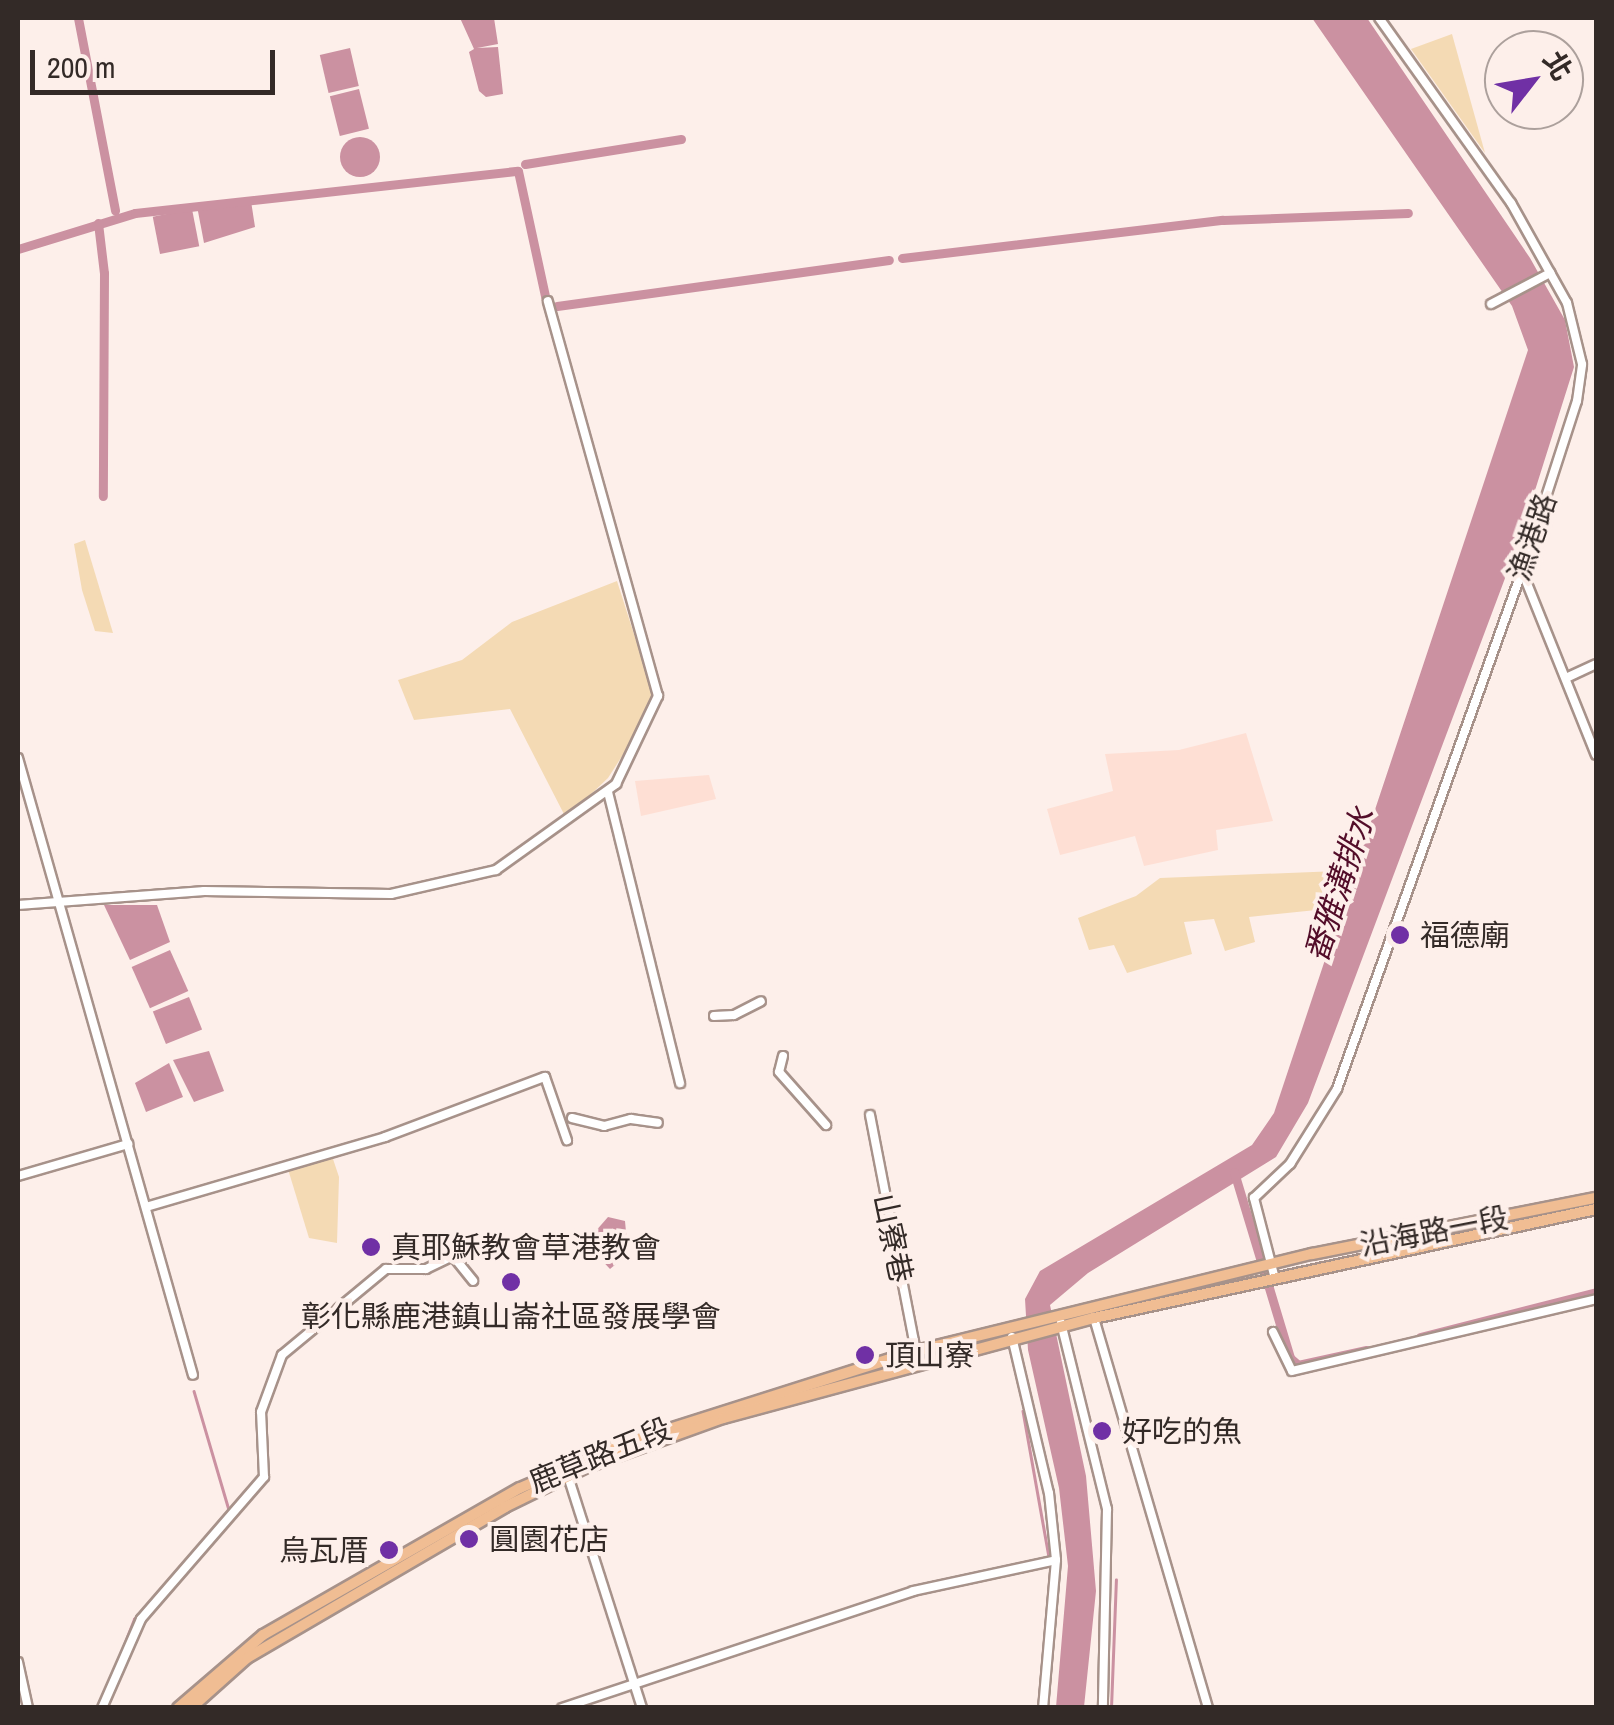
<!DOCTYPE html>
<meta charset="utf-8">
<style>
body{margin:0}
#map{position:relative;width:1614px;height:1725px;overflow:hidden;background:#fdefea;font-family:"Archivo Narrow","Noto Sans TC",sans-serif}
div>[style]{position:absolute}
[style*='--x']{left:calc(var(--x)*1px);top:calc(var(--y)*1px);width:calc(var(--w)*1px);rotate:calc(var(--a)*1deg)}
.built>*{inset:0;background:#fedfd4}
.green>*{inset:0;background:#f4dab4}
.water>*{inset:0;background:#cb91a1;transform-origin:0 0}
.round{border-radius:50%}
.stream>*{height:2.5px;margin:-1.25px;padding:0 1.25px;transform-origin:1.25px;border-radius:1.25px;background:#cb91a1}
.canal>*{height:9px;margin:-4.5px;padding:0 4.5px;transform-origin:4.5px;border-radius:4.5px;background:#cb91a1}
.roads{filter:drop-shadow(2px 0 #a7928a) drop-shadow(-2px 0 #a7928a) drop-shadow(0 2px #a7928a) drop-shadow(0 -2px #a7928a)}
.minor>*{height:8px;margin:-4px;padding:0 4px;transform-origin:4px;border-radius:4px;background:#fff}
.major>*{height:10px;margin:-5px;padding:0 5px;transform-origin:5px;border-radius:5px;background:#f0bd93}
.dots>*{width:28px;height:28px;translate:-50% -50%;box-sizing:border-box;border:5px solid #fdefea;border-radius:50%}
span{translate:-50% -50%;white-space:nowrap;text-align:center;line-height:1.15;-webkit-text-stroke:8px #fdefea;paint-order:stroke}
.street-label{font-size:30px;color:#332a27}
.poi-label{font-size:30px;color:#332a27}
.left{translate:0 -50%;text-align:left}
.right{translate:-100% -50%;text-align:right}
.water-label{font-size:32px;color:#530d29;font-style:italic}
.frame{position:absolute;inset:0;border:20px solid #332a27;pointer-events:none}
.north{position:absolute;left:1484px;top:30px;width:100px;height:100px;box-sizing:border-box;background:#fdefea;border:2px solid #aca09c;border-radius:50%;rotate:59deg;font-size:28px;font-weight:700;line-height:40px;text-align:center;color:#332a27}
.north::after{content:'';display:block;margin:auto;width:35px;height:45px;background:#7030a5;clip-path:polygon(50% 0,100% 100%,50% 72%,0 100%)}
.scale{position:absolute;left:30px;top:50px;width:245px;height:45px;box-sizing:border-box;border:5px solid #332a27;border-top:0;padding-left:12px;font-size:30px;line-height:35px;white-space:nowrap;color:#332a27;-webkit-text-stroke:8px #fdefea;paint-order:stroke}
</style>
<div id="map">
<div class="built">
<i style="clip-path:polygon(1246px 733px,1273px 821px,1216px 830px,1218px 850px,1144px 866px,1135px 836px,1060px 855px,1047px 809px,1113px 791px,1105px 754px,1179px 750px)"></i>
<i style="clip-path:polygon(709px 775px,716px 799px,641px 816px,635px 781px)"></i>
</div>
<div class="green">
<i style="clip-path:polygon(1452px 34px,1485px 153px,1411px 49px)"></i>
<i style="clip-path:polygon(85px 540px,113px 633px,95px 631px,82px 590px,74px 544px)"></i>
<i style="clip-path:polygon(617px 581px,656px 703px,608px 778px,566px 818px,510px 709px,414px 720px,398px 680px,462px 660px,512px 622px)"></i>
<i style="clip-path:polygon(1338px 871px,1326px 909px,1249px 917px,1255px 942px,1225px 951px,1214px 919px,1184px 922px,1192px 954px,1127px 973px,1114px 945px,1089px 950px,1078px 918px,1136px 896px,1160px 878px)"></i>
<i style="clip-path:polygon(332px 1156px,339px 1177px,337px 1243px,309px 1238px,287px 1166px)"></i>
</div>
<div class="water">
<i style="clip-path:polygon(460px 18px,494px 18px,498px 44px,477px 48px,498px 47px,503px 94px,486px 97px,479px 91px,469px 52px,474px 49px)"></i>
<i style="clip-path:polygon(1312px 18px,1367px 18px,1530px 258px,1565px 320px,1574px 367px,1519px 541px,1308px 1103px,1276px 1157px,1088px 1273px,1050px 1305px,1086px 1476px,1096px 1591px,1084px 1707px,1056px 1707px,1068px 1566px,1059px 1488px,1028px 1350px,1025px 1299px,1040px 1271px,1252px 1145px,1274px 1113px,1528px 350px,1512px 306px)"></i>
<i style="left:350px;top:48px;width:39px;height:31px;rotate:77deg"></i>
<i style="left:359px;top:89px;width:41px;height:30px;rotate:76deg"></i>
<i class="round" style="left:340px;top:137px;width:40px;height:40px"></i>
<i style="clip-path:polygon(251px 201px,255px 227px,204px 243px,197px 206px)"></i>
<i style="left:192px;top:209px;width:38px;height:40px;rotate:79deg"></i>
<i style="clip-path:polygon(104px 905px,157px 905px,170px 942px,130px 960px)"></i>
<i style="left:170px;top:950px;width:45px;height:42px;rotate:66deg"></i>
<i style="left:189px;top:997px;width:35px;height:39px;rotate:68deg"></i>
<i style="clip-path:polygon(209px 1051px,224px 1091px,194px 1102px,173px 1060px)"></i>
<i style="clip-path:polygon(169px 1063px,183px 1097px,146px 1112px,135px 1083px)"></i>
<i style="clip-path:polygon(608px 1217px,625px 1221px,628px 1254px,610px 1269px,596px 1254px,594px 1233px)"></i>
</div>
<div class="stream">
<i style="--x:194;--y:1391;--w:124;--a:73.6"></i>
<i style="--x:1023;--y:1411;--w:148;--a:79.9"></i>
<i style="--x:111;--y:1678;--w:63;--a:-68.7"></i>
<i style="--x:134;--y:1619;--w:74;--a:-48.3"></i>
<i style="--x:1038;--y:1708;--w:119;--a:-84.2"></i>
<i style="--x:1111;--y:1708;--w:128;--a:-87.8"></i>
</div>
<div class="canal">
<i style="--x:78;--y:18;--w:196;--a:79.1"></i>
<i style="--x:525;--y:164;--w:158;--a:-9.1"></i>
<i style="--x:98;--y:223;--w:50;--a:83.2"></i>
<i style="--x:104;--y:273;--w:223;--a:90.3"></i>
<i style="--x:18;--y:249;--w:122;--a:-17.1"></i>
<i style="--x:135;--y:213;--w:385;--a:-6.3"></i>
<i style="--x:518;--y:171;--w:132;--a:77.8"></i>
<i style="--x:902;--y:258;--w:323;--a:-6.8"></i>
<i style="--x:1223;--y:220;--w:185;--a:-2.2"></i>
<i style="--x:557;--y:306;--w:335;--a:-7.9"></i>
<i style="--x:1234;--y:1172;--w:194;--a:73.2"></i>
<i style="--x:1290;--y:1358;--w:11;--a:41"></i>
<i style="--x:1298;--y:1365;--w:70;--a:-12.4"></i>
<i style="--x:1420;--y:1337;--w:182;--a:-14.3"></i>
</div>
<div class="roads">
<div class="minor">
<i style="--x:1491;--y:304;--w:67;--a:-27.7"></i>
<i style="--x:1522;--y:571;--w:198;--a:68.1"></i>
<i style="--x:1566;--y:678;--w:33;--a:-25"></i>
<i style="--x:18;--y:758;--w:641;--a:74.17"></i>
<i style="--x:608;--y:792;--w:300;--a:76.1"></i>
<i style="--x:18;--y:905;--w:187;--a:-4.3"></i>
<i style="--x:204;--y:891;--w:187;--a:0.9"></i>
<i style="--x:391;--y:894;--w:108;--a:-12.9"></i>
<i style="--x:496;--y:870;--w:148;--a:-35.6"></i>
<i style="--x:616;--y:784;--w:98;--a:-64.5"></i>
<i style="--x:658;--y:696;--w:410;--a:-105.6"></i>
<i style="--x:714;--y:1016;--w:20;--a:-3"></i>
<i style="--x:734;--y:1015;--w:30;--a:-27"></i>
<i style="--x:783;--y:1056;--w:16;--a:104"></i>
<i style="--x:779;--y:1072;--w:71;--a:48.4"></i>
<i style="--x:870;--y:1115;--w:251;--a:79"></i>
<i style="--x:572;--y:1118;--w:33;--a:14"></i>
<i style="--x:604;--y:1126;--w:28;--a:-15"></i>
<i style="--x:631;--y:1119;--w:27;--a:8"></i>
<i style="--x:18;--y:1176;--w:115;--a:-16.2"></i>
<i style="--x:146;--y:1207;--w:249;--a:-16.3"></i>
<i style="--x:385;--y:1137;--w:171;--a:-20.6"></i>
<i style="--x:545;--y:1077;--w:67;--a:70.8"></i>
<i style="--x:1274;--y:1275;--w:80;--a:-104.6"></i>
<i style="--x:1254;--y:1198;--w:50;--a:-43.4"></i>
<i style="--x:1290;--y:1164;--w:89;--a:-57.9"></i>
<i style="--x:1337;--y:1089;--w:550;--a:-70.35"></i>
<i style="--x:1522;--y:571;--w:179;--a:-72.1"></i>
<i style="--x:1577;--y:401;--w:37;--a:-82"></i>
<i style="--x:1582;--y:364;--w:63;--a:-103.8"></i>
<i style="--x:1567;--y:303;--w:115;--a:-119.2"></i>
<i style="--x:1511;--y:203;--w:227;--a:-125.5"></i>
<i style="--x:1094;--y:1318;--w:406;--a:73.7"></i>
<i style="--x:1061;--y:1323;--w:192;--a:76.1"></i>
<i style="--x:1107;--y:1509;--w:199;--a:91.2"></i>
<i style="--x:1273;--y:1332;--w:43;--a:64"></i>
<i style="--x:1292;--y:1371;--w:312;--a:-13.3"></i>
<i style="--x:1012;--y:1337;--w:160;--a:76.7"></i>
<i style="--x:1049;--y:1493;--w:67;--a:84"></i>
<i style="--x:1056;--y:1560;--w:149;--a:95"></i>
<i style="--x:568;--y:1476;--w:244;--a:72.3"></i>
<i style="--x:18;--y:1662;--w:47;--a:77.7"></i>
<i style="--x:102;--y:1708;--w:97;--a:-66.3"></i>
<i style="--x:141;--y:1619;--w:188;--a:-49.1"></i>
<i style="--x:264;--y:1477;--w:65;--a:-92.6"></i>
<i style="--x:261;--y:1412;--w:61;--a:-69.8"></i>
<i style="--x:282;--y:1355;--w:135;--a:-39.6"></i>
<i style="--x:386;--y:1269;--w:40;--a:0"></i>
<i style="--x:426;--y:1269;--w:30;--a:-26"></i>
<i style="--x:453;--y:1256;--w:32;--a:51"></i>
<i style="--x:562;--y:1708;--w:370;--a:-18.4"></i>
<i style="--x:913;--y:1591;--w:146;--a:-12.2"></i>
</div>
<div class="major">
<i style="--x:178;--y:1708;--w:112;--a:-40.7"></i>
<i style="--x:263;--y:1635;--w:296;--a:-29.8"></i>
<i style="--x:520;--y:1488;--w:111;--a:-23.3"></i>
<i style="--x:622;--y:1444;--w:308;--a:-17.6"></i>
<i style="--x:916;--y:1351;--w:408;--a:-13.8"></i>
<i style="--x:1312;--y:1254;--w:289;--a:-11.2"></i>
<i style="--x:191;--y:1708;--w:75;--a:-41.8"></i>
<i style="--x:247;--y:1658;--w:299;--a:-30.3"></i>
<i style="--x:505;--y:1507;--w:91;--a:-26"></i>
<i style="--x:587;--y:1467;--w:145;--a:-19.8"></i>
<i style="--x:723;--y:1418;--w:384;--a:-15.1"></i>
<i style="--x:1094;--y:1318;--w:514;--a:-12.25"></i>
</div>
</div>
<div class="dots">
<i style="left:1400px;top:935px;background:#7030a5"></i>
<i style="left:371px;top:1247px;background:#7030a5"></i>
<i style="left:511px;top:1282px;background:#7030a5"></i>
<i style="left:865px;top:1355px;background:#7030a5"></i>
<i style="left:1102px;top:1431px;background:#7030a5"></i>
<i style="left:469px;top:1539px;background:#7030a5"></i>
<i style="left:389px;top:1550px;background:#7030a5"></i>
</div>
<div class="street-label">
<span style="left:1532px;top:537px;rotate:-71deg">漁港路</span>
<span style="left:1434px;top:1231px;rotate:-11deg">沿海路一段</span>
<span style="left:893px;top:1238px;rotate:78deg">山寮巷</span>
<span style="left:600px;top:1455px;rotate:-22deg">鹿草路五段</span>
</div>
<div class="poi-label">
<span class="left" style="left:1420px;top:935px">福德廟</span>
<span class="left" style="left:391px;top:1247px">真耶穌教會草港教會</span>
<span style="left:511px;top:1316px">彰化縣鹿港鎮山崙社區發展學會</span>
<span class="left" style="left:885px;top:1355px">頂山寮</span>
<span class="left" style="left:1122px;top:1431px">好吃的魚</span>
<span class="left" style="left:489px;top:1539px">圓園花店</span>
<span class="right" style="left:369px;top:1550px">烏瓦厝</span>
</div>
<div class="water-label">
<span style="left:1340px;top:885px;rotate:-72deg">番雅溝排水</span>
</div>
<div class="frame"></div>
<div class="north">北</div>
<div class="scale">200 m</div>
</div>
